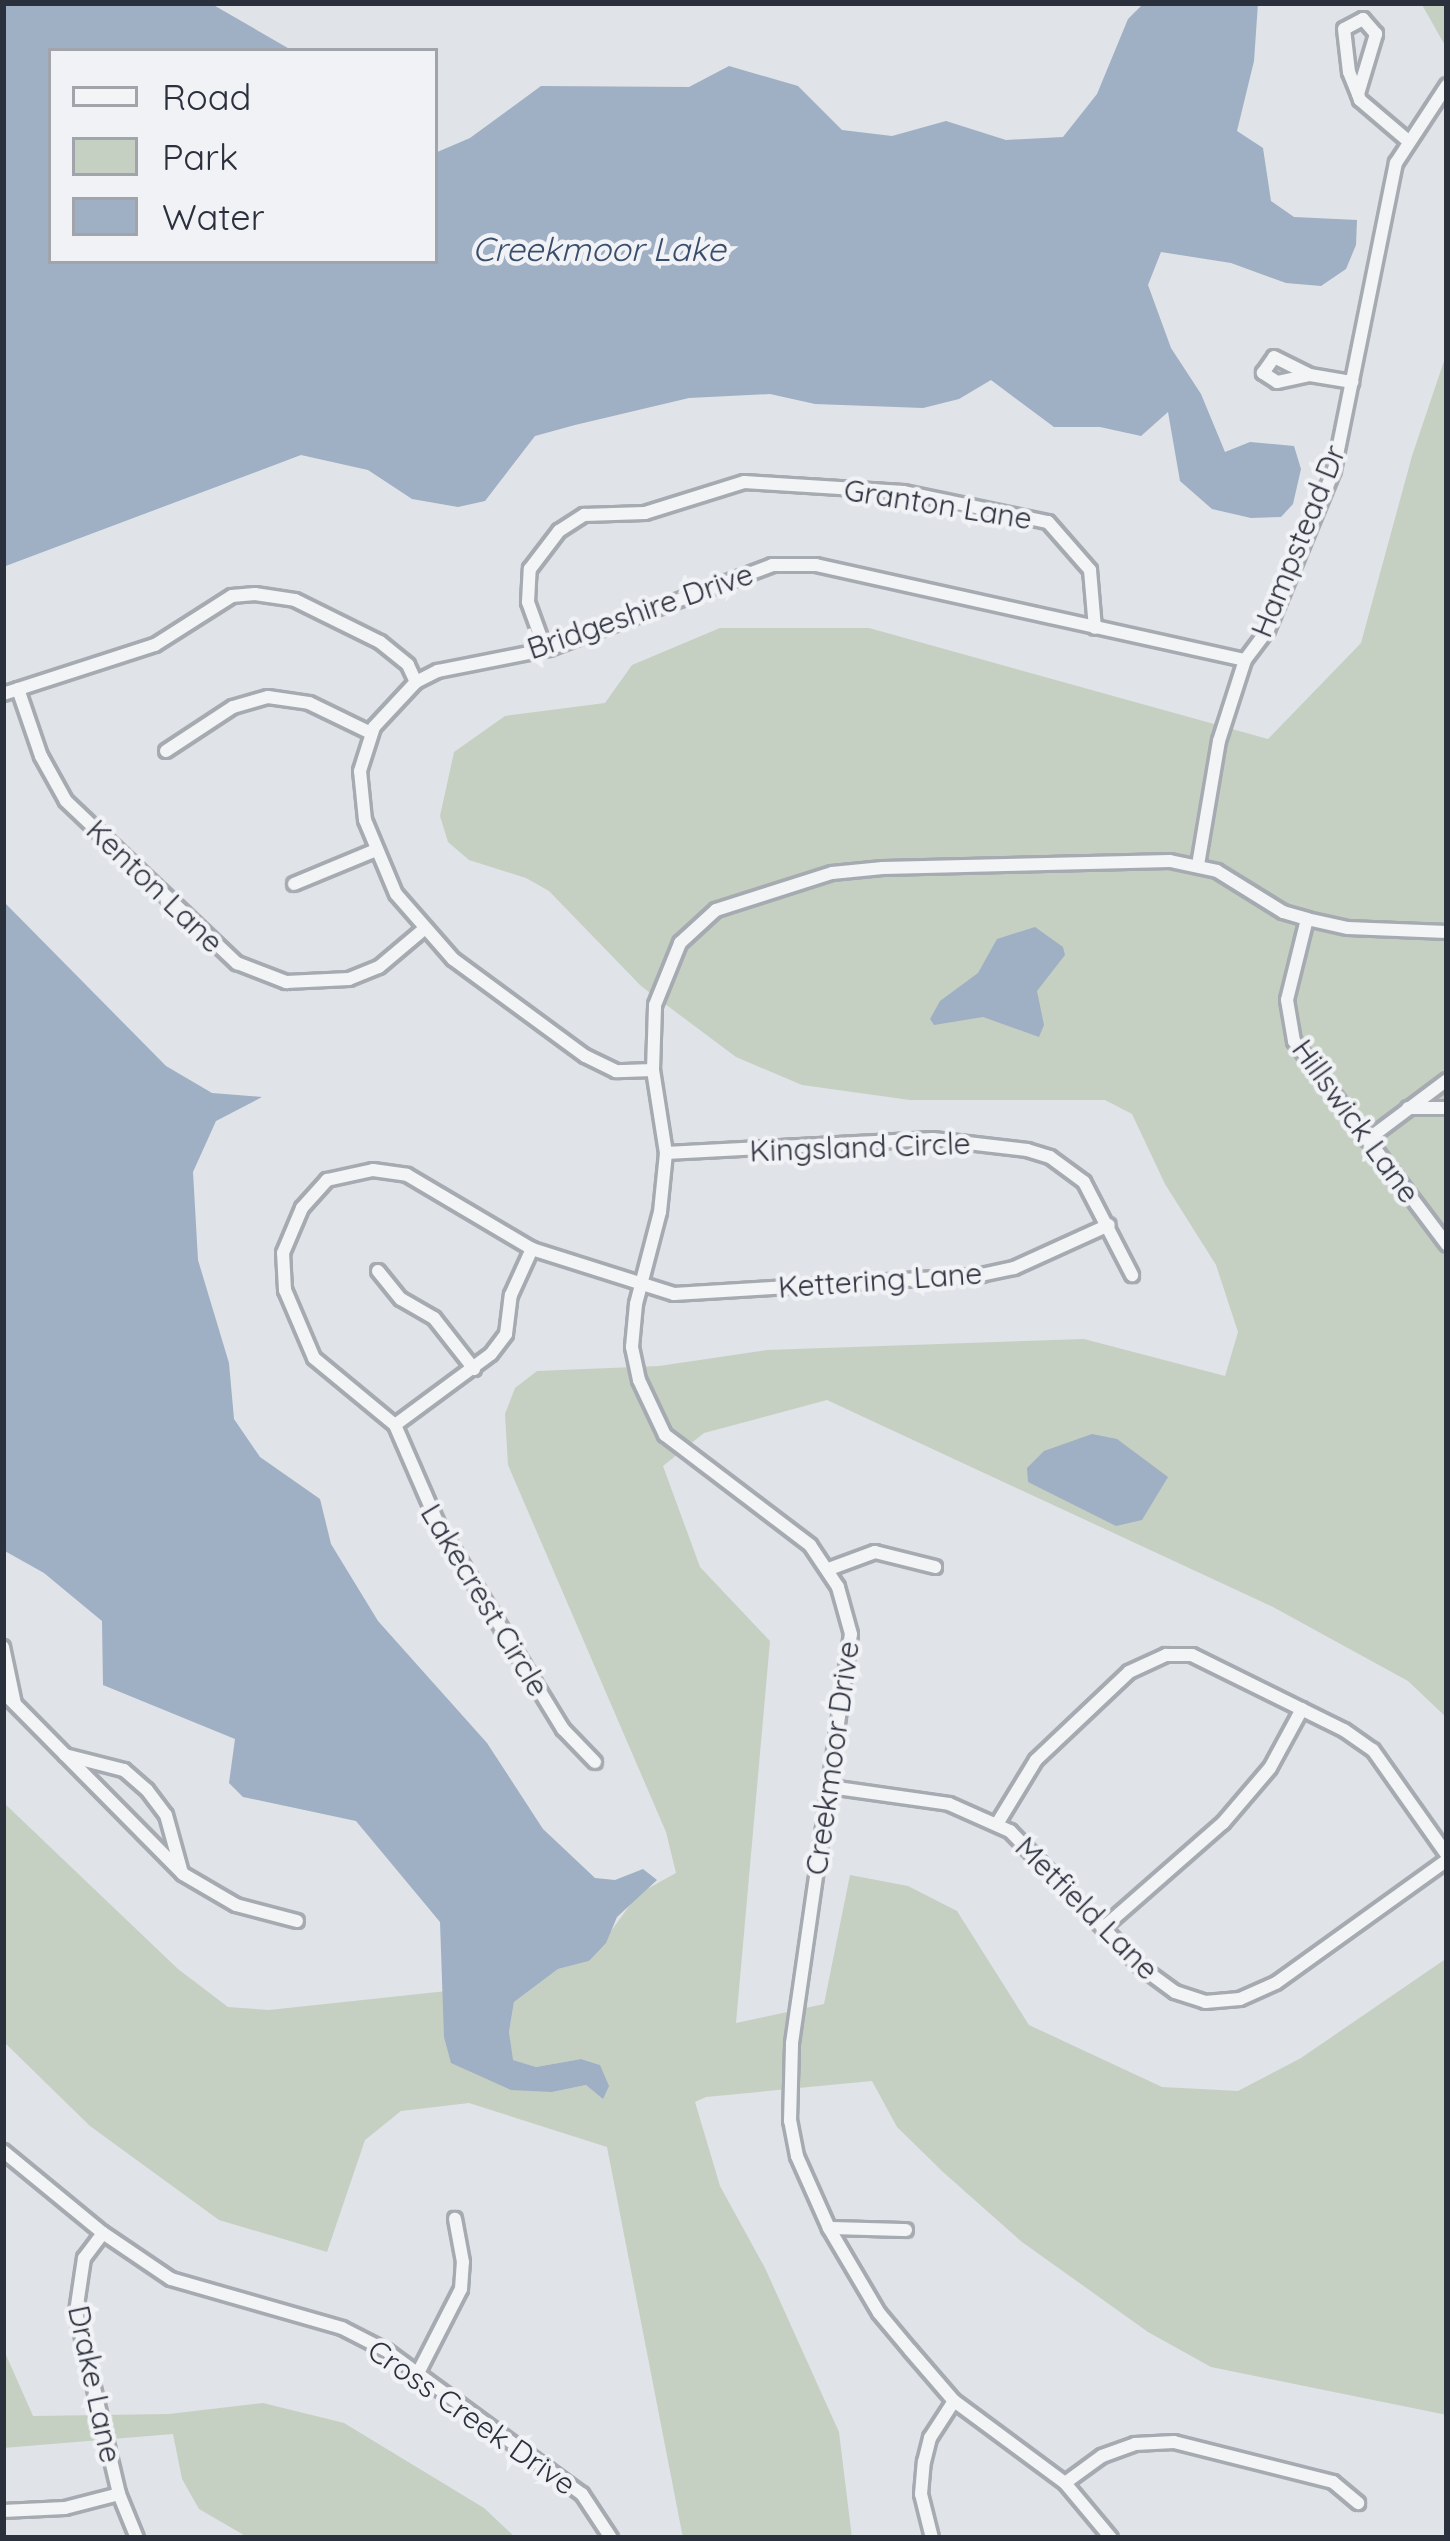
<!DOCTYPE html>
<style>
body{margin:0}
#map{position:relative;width:1450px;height:2541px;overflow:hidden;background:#e0e3e8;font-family:Quicksand,sans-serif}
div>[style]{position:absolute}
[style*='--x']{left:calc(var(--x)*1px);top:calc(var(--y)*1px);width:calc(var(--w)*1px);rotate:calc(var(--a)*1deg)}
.green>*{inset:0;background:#c5d0c2}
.water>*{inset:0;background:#9fafc4}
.roads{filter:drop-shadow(3px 0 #a6aab1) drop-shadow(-3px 0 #a6aab1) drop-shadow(0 3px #a6aab1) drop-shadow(0 -3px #a6aab1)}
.street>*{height:12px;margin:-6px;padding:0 6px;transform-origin:6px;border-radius:6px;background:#f3f4f6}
span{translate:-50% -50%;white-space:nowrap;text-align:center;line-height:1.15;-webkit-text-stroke:9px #f0f2f5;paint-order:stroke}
.street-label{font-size:30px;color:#2b303d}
.water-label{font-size:33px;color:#394d6d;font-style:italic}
.frame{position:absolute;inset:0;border:6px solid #2b303d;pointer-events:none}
.legend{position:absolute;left:48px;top:48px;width:390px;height:216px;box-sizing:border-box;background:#f0f2f5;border:3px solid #a1a4ab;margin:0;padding:15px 21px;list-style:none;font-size:36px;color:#2b303d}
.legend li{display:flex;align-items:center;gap:24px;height:60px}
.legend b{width:60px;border:3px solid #a1a4ab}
</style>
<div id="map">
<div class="green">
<i style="clip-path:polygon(1421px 3px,1447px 3px,1447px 49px)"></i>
<i style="clip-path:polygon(1447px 352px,1447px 1718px,1408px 1681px,1273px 1607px,827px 1400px,704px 1433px,663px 1466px,700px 1567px,770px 1641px,736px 2023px,824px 2004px,850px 1875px,908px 1886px,957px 1911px,1029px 2025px,1162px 2087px,1238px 2091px,1301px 2058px,1447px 1958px,1447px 2415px,1211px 2367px,1148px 2332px,1022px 2242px,943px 2172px,897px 2127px,872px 2081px,706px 2097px,695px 2102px,720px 2186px,765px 2268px,839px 2432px,852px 2538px,683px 2538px,607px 2147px,469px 2103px,401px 2111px,365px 2140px,327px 2252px,219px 2220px,90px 2126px,3px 2041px,3px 1802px,178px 1969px,228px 2007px,269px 2010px,447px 1991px,444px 2037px,552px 2092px,586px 2085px,603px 2098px,600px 2065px,581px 2059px,536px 2067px,512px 2060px,509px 2032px,514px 2002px,558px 1969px,589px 1961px,638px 1894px,676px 1873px,666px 1832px,508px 1465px,505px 1414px,515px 1388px,537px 1371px,659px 1366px,767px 1350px,1084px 1339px,1225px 1376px,1238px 1332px,1216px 1265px,1165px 1184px,1132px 1114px,1105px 1100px,910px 1100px,802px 1085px,736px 1057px,641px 986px,549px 891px,526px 878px,469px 860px,448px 842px,440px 816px,454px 752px,505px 716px,605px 703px,632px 665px,720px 628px,869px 628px,1268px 739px,1361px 643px,1412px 456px)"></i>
<i style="clip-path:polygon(3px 2348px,33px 2416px,169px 2414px,263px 2403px,344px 2423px,484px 2508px,516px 2538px,249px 2538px,199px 2509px,182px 2479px,173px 2434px,3px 2448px)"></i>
</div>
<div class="water">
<i style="clip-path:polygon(3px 3px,210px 3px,293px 51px,51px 51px,51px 261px,435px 261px,435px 153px,470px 138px,541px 86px,689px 87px,729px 66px,798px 86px,842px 130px,892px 136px,946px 121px,1006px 140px,1063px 137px,1097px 94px,1128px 19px,1144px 3px,1258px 3px,1254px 61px,1237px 131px,1263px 148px,1271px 201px,1294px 217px,1357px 220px,1356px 245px,1346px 269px,1321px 286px,1286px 283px,1231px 263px,1161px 252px,1148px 285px,1171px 348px,1201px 394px,1225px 452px,1250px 442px,1294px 446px,1301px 469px,1293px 504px,1281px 517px,1251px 518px,1212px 509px,1180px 481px,1168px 412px,1141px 436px,1100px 427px,1054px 427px,991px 380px,959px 399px,923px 408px,815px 404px,770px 394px,689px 398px,575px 425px,535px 436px,485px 501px,458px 507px,412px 499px,368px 470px,301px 455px,3px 567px)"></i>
<i style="clip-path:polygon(3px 901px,166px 1066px,212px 1093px,262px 1097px,216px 1121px,193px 1172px,198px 1260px,229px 1363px,234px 1419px,260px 1457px,320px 1499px,331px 1544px,378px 1621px,487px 1743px,543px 1829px,595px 1878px,615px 1880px,643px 1869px,657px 1880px,617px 1917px,606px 1943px,589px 1961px,558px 1969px,514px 2002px,509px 2032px,513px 2060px,536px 2067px,581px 2059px,600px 2065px,609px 2086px,603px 2099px,586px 2085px,552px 2092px,511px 2090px,451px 2063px,444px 2037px,440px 1922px,356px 1821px,243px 1797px,229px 1783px,235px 1739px,103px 1685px,102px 1621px,44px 1573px,3px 1550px)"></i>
<i style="clip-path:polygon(1035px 927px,1063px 947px,1065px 955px,1037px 991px,1044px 1025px,1039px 1037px,983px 1017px,934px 1025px,930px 1019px,940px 1001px,978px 973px,997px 939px)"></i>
<i style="clip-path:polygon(1092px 1434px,1117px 1439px,1168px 1477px,1142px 1520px,1116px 1526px,1028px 1482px,1027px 1468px,1044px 1451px)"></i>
</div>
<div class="roads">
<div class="street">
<i style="--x:1358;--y:94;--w:63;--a:-73.3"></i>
<i style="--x:1376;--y:34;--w:20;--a:-131"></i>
<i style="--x:1363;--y:19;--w:21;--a:152"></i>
<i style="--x:1344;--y:29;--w:43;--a:83.4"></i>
<i style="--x:1349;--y:72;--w:24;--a:68"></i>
<i style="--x:1358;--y:94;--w:6;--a:72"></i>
<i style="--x:1360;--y:100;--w:62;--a:40.4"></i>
<i style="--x:1310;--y:375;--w:34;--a:168"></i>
<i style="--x:1277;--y:382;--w:17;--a:-147"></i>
<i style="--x:1263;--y:373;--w:19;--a:-55"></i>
<i style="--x:1274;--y:357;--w:40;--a:26.6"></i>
<i style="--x:1310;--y:375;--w:43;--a:9.5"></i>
<i style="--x:545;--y:649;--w:50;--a:-109.9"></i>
<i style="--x:528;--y:602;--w:33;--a:-87"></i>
<i style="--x:530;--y:569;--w:48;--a:-52.7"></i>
<i style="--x:559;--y:531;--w:30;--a:-33"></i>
<i style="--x:584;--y:515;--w:61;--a:-1.9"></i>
<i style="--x:645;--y:513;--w:104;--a:-17.4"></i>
<i style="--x:744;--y:482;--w:160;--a:3.6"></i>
<i style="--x:904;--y:492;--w:147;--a:11.8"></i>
<i style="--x:1048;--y:522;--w:64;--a:48.8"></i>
<i style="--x:1090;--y:570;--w:58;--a:85.1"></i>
<i style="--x:18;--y:689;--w:71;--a:71.1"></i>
<i style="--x:41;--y:756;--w:51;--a:60.9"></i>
<i style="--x:66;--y:801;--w:236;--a:43.5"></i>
<i style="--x:237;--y:963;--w:53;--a:21.2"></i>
<i style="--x:286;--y:982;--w:63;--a:-2.7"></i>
<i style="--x:349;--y:979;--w:32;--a:-22"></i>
<i style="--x:379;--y:967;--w:57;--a:-40.1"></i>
<i style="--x:3;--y:694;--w:160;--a:-17.9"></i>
<i style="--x:155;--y:645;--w:91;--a:-32.5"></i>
<i style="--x:232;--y:596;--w:23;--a:-5"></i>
<i style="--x:255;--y:594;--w:40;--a:8.5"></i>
<i style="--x:295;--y:600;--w:95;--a:26.3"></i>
<i style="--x:380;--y:642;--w:36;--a:39"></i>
<i style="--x:408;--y:665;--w:19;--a:65"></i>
<i style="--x:166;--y:751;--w:80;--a:-33.3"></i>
<i style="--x:233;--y:707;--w:36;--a:-16"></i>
<i style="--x:268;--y:697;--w:41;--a:8.3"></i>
<i style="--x:309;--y:703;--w:69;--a:25.8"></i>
<i style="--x:1198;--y:865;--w:126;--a:-80.4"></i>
<i style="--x:1219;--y:741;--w:85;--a:-72.2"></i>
<i style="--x:1245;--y:660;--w:38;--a:-53"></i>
<i style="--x:1268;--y:630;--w:173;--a:-67.6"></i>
<i style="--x:1334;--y:470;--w:313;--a:-78.6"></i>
<i style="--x:1396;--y:163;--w:93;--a:-56.8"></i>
<i style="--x:294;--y:884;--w:89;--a:-22.5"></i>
<i style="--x:1307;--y:919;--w:83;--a:103.9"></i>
<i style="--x:1287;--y:1000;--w:42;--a:80.3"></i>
<i style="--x:1294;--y:1041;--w:255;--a:53.1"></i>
<i style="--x:653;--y:1070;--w:37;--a:178"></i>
<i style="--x:616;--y:1071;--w:34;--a:-154"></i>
<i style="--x:585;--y:1056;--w:164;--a:-143.7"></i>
<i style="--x:453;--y:959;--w:86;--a:-131.2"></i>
<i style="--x:396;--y:894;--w:80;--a:-112.7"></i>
<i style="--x:365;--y:820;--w:49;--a:-95.8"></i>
<i style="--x:360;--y:771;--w:46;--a:-72.3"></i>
<i style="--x:374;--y:727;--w:62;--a:-47"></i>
<i style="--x:416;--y:682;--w:25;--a:-27"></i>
<i style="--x:438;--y:671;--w:113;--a:-11.2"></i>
<i style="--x:549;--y:649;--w:238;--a:-20.6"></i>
<i style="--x:772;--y:565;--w:44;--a:0"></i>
<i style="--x:816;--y:565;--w:439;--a:12.5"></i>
<i style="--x:1408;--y:1108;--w:39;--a:0"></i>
<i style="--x:1367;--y:1140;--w:100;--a:-36.9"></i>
<i style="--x:666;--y:1153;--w:267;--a:-3"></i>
<i style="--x:933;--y:1139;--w:95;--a:6.7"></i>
<i style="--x:1027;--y:1150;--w:24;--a:17"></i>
<i style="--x:1050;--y:1157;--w:42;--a:36.3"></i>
<i style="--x:1084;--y:1182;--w:105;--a:62.7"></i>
<i style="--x:378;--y:1271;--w:36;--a:51"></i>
<i style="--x:401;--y:1299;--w:38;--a:30"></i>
<i style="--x:434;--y:1318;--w:65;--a:51.9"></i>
<i style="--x:395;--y:1425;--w:119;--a:-36.5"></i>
<i style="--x:491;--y:1354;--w:25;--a:-53"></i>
<i style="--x:506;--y:1334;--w:39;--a:-83"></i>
<i style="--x:511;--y:1295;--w:51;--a:-65.5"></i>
<i style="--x:829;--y:1569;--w:49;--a:-20.3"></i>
<i style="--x:875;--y:1552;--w:62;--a:14"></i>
<i style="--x:3;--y:1647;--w:58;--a:78.1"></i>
<i style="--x:3;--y:1692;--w:256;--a:45.3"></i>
<i style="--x:183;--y:1874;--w:61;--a:30.3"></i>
<i style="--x:236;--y:1905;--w:63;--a:14.7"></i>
<i style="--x:65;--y:1755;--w:61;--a:14.3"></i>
<i style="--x:124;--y:1770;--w:30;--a:41"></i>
<i style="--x:147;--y:1790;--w:31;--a:53"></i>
<i style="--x:166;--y:1815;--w:60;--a:74.6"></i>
<i style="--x:595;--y:1762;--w:46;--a:-134.1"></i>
<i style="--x:563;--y:1729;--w:240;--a:-121.4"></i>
<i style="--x:438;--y:1524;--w:108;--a:-113.5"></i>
<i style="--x:395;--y:1425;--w:105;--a:-140.4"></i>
<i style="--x:314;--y:1358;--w:74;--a:-113.1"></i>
<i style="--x:285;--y:1290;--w:37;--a:-93"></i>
<i style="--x:283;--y:1253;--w:49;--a:-67.1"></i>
<i style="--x:302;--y:1208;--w:38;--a:-48"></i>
<i style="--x:327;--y:1180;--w:47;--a:-12.3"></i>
<i style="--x:373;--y:1170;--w:34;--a:8"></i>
<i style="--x:407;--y:1175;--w:145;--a:30.6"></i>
<i style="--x:532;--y:1249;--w:149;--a:17.6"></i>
<i style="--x:674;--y:1294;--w:308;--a:-3.5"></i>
<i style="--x:981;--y:1275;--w:34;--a:-12"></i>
<i style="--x:1014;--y:1268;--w:104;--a:-24.4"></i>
<i style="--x:830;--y:1787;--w:120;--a:8.1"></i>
<i style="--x:949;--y:1804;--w:67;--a:23.9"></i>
<i style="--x:1010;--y:1831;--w:189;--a:46.1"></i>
<i style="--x:1141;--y:1967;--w:42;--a:36.3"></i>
<i style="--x:1175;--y:1992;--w:32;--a:18"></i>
<i style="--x:1205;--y:2002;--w:35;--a:-5"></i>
<i style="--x:1240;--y:1999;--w:39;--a:-24"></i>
<i style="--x:1276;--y:1983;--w:211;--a:-35.7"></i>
<i style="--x:997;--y:1824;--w:75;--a:-58.6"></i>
<i style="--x:1036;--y:1760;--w:128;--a:-43.4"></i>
<i style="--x:1129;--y:1672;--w:41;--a:-24.7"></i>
<i style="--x:1166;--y:1655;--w:26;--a:0"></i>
<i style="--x:1192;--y:1655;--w:169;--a:26.3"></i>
<i style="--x:1344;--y:1730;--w:35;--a:35"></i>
<i style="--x:1373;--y:1750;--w:128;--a:54.8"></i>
<i style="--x:1104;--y:1927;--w:158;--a:-41.2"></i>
<i style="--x:1223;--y:1823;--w:72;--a:-49.5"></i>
<i style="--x:1270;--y:1768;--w:67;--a:-61.5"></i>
<i style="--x:3;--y:2151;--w:129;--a:39.4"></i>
<i style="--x:103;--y:2233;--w:82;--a:34.1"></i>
<i style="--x:171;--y:2279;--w:178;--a:16"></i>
<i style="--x:342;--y:2328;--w:51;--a:27.1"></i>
<i style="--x:387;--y:2351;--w:242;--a:36.3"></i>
<i style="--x:582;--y:2494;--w:53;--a:56.6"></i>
<i style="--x:829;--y:2228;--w:77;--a:1.5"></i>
<i style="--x:103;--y:2233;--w:31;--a:127"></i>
<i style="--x:84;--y:2258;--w:55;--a:98.4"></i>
<i style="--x:76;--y:2312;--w:187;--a:76.7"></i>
<i style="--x:119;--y:2494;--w:48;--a:67.8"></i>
<i style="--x:418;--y:2373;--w:94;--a:-62.9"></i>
<i style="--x:461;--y:2289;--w:27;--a:-86"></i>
<i style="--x:463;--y:2262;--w:44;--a:-100.5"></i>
<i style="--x:1065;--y:2483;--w:46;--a:-36.1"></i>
<i style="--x:1102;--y:2456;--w:35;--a:-20"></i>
<i style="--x:1135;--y:2444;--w:39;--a:-3"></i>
<i style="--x:1174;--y:2442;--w:164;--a:14.1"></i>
<i style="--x:1333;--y:2482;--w:33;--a:40"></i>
<i style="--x:3;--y:2511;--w:62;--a:-2.8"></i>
<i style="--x:65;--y:2508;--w:56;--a:-14.5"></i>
<i style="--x:932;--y:2538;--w:45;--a:-104"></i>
<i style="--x:921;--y:2494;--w:32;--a:-85"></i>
<i style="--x:924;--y:2462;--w:25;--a:-76"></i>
<i style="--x:930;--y:2438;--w:44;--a:-57"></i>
<i style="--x:1111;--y:2538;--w:72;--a:-129.9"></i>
<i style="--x:1065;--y:2483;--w:138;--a:-143.5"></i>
<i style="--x:954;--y:2401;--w:67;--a:-130.8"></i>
<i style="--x:910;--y:2350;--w:48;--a:-130"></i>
<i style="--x:879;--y:2313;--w:99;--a:-120.5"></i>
<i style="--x:829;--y:2228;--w:79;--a:-114"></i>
<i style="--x:797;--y:2156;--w:36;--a:-101"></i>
<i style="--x:790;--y:2121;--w:78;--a:-88.5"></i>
<i style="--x:792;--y:2043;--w:413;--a:-81.8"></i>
<i style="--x:851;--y:1634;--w:49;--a:-105.5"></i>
<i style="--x:838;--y:1587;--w:50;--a:-123.7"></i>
<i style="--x:810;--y:1545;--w:182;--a:-142.8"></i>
<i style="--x:665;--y:1435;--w:61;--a:-115.3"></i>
<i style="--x:639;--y:1380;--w:34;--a:-102"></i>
<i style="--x:632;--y:1347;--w:43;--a:-84.7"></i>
<i style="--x:636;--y:1304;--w:95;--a:-75.4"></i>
<i style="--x:660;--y:1212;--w:59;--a:-84.2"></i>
<i style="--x:666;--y:1153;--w:84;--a:-98.9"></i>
<i style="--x:653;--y:1070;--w:65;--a:-88.2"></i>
<i style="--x:655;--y:1005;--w:67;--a:-68"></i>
<i style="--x:680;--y:943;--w:49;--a:-42.5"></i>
<i style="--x:716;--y:910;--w:122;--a:-17.7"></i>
<i style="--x:832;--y:873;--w:51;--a:-5.6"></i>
<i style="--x:883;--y:868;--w:287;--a:-1.4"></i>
<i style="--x:1170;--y:861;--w:48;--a:12"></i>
<i style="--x:1217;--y:871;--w:78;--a:31.8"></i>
<i style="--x:1283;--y:912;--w:25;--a:16"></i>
<i style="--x:1307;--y:919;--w:42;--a:12.4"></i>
<i style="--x:1348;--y:928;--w:99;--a:2.3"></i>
</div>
</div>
<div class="street-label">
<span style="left:938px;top:504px;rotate:9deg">Granton Lane</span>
<span style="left:1298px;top:541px;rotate:-68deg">Hampstead Dr</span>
<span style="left:640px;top:611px;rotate:-19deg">Bridgeshire Drive</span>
<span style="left:155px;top:886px;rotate:44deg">Kenton Lane</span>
<span style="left:1356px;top:1121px;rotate:54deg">Hillswick Lane</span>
<span style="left:860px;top:1147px;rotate:-2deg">Kingsland Circle</span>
<span style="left:880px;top:1280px;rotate:-4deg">Kettering Lane</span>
<span style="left:485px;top:1600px;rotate:59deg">Lakecrest Circle</span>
<span style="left:832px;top:1758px;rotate:-82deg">Creekmoor Drive</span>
<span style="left:1087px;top:1908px;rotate:45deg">Metfield Lane</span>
<span style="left:95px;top:2384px;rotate:78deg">Drake Lane</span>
<span style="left:472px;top:2417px;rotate:35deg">Cross Creek Drive</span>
</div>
<div class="water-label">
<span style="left:599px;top:249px">Creekmoor Lake</span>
</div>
<div class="frame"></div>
<ul class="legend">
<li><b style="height:15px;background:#f3f4f6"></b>Road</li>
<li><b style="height:33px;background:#c5d0c2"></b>Park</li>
<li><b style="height:33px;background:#9fafc4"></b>Water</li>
</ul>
</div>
